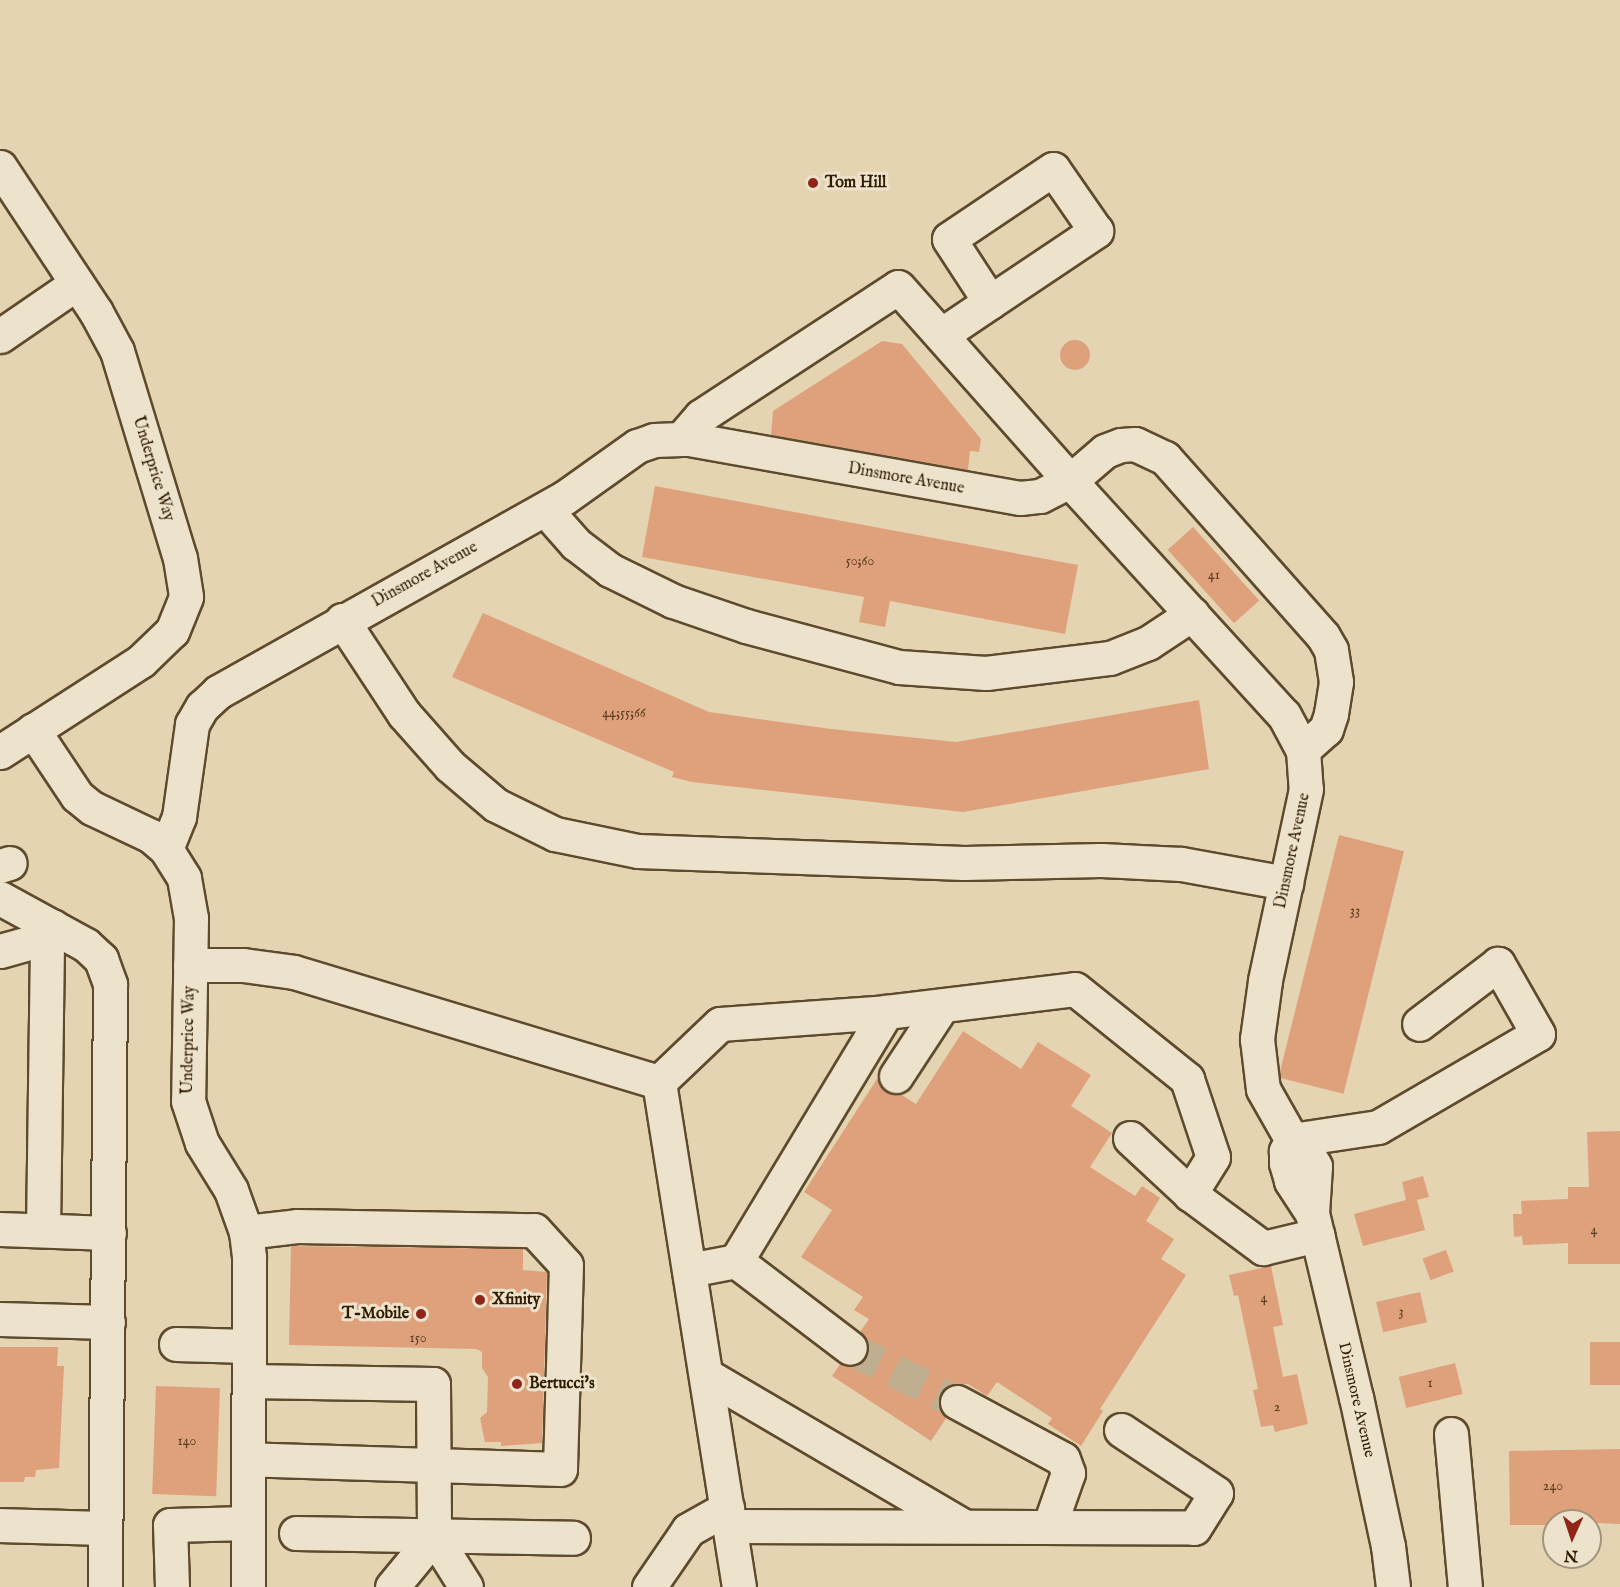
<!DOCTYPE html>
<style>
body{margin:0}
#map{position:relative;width:1620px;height:1587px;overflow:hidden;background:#e4d4b2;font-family:"IM FELL English",serif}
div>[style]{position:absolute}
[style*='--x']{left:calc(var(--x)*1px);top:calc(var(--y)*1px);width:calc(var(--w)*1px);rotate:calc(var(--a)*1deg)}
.building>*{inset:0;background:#dea17b;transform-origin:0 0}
.round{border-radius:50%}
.minor-tunnel>*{height:33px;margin-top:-16.5px;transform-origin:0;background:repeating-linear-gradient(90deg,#c0af8e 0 33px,transparent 0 49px)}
.roads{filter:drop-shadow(2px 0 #5e4a2c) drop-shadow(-2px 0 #5e4a2c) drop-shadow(0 2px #5e4a2c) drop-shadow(0 -2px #5e4a2c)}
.minor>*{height:33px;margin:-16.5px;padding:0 16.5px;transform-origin:16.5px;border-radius:16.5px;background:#ede3cd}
.dots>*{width:16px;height:16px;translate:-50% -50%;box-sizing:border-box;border:3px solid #ede3cd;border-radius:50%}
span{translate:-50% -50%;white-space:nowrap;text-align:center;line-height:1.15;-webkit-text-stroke:6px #ede3cd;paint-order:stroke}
.number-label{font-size:14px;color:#5c3d1f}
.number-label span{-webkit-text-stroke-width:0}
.poi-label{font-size:16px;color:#311c00;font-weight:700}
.left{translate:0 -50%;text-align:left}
.right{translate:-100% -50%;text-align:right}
.street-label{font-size:16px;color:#311c00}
.north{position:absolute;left:1542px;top:1509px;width:60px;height:60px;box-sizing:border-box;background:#ede3cd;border:2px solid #a2937b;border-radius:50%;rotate:183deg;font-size:16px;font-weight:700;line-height:24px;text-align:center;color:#311c00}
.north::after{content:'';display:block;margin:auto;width:21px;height:27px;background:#8f2418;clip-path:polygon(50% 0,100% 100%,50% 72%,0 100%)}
</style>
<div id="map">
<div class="building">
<i class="round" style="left:1060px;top:340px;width:30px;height:30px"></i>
<i style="clip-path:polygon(882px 341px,902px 344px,981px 439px,979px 452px,970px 451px,968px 470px,771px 435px,773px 411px)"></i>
<i style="clip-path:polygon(655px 486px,1078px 565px,1065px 634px,890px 601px,885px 627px,859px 622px,864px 597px,642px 557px)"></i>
<i style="left:1193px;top:527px;width:99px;height:34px;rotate:48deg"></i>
<i style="clip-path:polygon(483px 613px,709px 712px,831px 729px,956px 742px,1199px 700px,1209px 769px,963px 812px,692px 782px,672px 777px,674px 772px,452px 677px)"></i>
<i style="left:1339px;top:835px;width:67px;height:250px;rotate:14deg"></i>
<i style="clip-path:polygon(963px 1031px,1021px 1069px,1038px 1042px,1091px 1075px,1071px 1106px,1112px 1133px,1090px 1167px,1135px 1196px,1142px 1186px,1160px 1198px,1146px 1221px,1174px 1239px,1161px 1259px,1186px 1275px,1100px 1409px,1103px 1411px,1081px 1446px,1048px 1424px,1052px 1418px,997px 1382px,987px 1396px,968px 1384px,947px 1386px,938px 1402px,947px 1417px,931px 1441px,832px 1376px,840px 1364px,857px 1365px,865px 1359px,867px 1341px,860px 1332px,869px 1319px,854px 1310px,863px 1297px,801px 1257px,832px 1210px,804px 1192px,877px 1079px,886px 1092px,900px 1094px,916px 1104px)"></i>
<i style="clip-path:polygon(1620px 1131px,1620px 1264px,1568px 1264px,1568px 1243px,1523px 1245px,1522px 1236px,1514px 1237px,1513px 1214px,1522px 1214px,1521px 1201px,1568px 1199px,1568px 1187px,1589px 1187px,1587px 1132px)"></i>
<i style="clip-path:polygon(1423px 1176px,1429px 1197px,1417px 1200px,1425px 1230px,1363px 1246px,1354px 1214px,1406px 1200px,1402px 1182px)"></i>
<i style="clip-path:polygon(291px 1246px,523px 1249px,523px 1270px,547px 1272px,542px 1443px,501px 1446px,501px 1442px,485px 1442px,480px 1418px,487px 1412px,488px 1377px,482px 1368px,482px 1352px,476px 1349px,289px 1345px)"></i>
<i style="left:1446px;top:1250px;width:23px;height:25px;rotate:70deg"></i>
<i style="clip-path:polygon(1271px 1266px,1283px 1325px,1273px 1327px,1283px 1377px,1297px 1374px,1308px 1424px,1275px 1432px,1273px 1425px,1261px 1427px,1253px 1390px,1258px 1389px,1238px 1295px,1234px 1296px,1229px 1275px)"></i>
<i style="left:1420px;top:1292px;width:31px;height:45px;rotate:77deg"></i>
<i style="left:1590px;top:1342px;width:30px;height:43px"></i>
<i style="clip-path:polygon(0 1347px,58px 1347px,57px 1366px,64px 1366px,59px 1468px,36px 1470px,35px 1477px,25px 1477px,24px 1482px,0 1482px)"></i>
<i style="left:1455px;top:1363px;width:32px;height:58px;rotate:76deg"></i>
<i style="left:156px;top:1386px;width:64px;height:108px;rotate:2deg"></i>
<i style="clip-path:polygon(1620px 1449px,1620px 1524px,1554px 1521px,1554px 1525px,1510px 1525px,1509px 1451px)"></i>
</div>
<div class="minor-tunnel">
<i style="--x:850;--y:1348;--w:120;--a:26.8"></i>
</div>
<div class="roads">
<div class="minor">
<i style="--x:0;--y:167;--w:174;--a:56.5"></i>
<i style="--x:96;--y:312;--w:44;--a:61.7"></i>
<i style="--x:117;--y:351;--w:216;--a:73.1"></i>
<i style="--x:180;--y:558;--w:39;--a:81"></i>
<i style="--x:186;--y:597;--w:37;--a:112"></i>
<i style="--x:172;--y:631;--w:43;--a:135.9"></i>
<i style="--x:141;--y:661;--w:168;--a:147.2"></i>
<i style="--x:941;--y:335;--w:59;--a:-34"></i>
<i style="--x:990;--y:302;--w:128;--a:-33.8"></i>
<i style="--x:1096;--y:231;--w:75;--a:-124.7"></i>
<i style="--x:1053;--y:169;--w:125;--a:146.1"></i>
<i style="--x:949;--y:239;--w:75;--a:56.9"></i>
<i style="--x:0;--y:336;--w:93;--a:-34.5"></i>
<i style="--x:681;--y:439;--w:30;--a:-49"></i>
<i style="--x:701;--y:416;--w:235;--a:-33.2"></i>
<i style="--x:898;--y:287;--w:259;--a:48.4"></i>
<i style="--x:1070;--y:481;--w:46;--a:-40.6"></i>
<i style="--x:1105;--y:451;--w:17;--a:-21"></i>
<i style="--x:1121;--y:445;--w:14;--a:-4"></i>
<i style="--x:1135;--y:444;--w:33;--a:25"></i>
<i style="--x:1165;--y:458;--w:238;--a:48.4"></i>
<i style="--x:1323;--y:636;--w:16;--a:60"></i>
<i style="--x:1331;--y:650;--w:32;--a:81"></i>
<i style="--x:1336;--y:682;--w:32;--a:99"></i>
<i style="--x:1331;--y:714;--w:16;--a:108"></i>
<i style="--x:1326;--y:729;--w:31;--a:138"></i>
<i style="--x:545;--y:509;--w:47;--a:48.5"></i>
<i style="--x:576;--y:544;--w:43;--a:37.4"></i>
<i style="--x:610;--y:570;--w:70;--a:26.2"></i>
<i style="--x:673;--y:601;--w:77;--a:18.9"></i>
<i style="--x:746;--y:626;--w:158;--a:15"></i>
<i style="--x:899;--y:667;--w:87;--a:3.9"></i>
<i style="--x:986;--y:673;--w:125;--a:-6.9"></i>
<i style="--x:1110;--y:658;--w:41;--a:-21.5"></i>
<i style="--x:1148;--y:643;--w:53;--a:-33.4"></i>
<i style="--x:342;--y:620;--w:113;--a:56.6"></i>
<i style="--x:404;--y:714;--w:69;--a:48.5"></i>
<i style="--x:450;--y:766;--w:60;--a:40.3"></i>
<i style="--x:496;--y:805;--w:66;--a:26.2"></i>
<i style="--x:555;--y:834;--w:85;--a:11.6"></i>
<i style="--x:638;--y:851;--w:326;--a:2.1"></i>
<i style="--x:964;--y:863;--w:137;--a:-1.3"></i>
<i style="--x:1101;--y:860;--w:80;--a:2.9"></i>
<i style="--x:1181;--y:864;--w:107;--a:10.3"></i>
<i style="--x:33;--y:730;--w:79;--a:56.3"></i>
<i style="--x:77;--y:796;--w:19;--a:39"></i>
<i style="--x:92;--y:808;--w:65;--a:25.4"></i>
<i style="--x:151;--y:836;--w:20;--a:41"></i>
<i style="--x:166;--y:849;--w:34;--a:58"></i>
<i style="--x:184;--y:878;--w:41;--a:80.1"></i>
<i style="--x:191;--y:918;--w:183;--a:90.9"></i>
<i style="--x:188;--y:1101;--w:44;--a:71.6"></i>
<i style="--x:202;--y:1143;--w:55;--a:58.3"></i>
<i style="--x:231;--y:1190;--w:45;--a:70.3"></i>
<i style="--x:246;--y:1232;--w:26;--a:83"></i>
<i style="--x:249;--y:1258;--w:329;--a:90.2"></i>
<i style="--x:166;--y:849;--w:35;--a:-68"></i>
<i style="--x:179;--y:817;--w:94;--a:-82"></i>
<i style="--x:192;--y:724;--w:20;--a:-60"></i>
<i style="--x:202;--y:707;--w:22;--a:-43"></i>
<i style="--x:218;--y:692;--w:397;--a:-29.3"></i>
<i style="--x:564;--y:498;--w:90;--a:-35.5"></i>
<i style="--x:637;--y:446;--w:18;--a:-19"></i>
<i style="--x:654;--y:440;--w:35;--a:-2"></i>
<i style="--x:689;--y:439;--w:336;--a:10.1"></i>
<i style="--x:1020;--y:498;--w:20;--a:-6"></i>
<i style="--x:1040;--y:496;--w:34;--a:-27"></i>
<i style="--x:1070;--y:481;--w:317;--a:47.6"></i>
<i style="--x:1284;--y:715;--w:40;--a:62"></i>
<i style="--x:1303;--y:750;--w:39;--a:86"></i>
<i style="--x:1306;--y:789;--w:196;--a:102.1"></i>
<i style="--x:1265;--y:981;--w:59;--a:97.9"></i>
<i style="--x:1257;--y:1039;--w:50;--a:83.2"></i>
<i style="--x:1263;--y:1089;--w:59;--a:60.4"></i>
<i style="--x:1292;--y:1140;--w:87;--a:-8.6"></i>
<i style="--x:1378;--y:1127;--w:185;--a:-30.2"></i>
<i style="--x:1538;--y:1034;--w:81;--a:-119.7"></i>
<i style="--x:1498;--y:964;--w:99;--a:142.8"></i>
<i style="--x:0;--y:866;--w:10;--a:-17"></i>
<i style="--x:0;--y:898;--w:98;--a:28.7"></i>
<i style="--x:86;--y:945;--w:21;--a:43"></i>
<i style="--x:101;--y:959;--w:27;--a:70"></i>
<i style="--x:110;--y:984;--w:603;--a:90.48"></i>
<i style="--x:0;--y:951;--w:49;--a:-15.5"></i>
<i style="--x:190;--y:965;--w:53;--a:0"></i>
<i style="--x:243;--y:965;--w:51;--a:7.8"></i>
<i style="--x:294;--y:972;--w:381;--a:16.8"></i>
<i style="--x:659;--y:1082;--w:511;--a:81"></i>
<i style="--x:896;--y:1076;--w:84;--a:-56.7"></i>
<i style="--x:659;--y:1082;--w:84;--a:-43.6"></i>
<i style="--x:720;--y:1024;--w:166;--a:-4.1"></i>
<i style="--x:886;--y:1012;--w:190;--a:-6.9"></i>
<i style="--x:1075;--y:989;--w:144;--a:38.8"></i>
<i style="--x:1187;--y:1079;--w:82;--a:71.6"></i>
<i style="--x:1213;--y:1157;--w:44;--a:121.9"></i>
<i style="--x:1190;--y:1194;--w:82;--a:-137"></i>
<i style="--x:1190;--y:1194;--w:91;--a:36.5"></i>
<i style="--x:1263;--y:1248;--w:56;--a:-13.5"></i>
<i style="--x:1312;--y:1213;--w:47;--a:-86.3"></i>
<i style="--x:1315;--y:1166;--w:23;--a:-121"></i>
<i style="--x:1303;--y:1146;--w:13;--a:-151"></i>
<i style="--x:1292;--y:1140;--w:13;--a:119"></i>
<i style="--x:1286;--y:1151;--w:12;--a:90"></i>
<i style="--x:1286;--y:1163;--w:19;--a:74"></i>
<i style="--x:1291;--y:1181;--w:38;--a:57"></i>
<i style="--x:1312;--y:1213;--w:189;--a:76.6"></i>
<i style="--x:1356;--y:1397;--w:152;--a:77.9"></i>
<i style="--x:1388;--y:1546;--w:41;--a:83"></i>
<i style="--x:0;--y:1229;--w:109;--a:2.1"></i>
<i style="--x:43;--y:1230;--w:292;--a:-89.2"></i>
<i style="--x:47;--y:938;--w:13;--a:-63"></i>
<i style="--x:246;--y:1232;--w:51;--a:-6.7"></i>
<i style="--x:297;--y:1226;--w:237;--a:1"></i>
<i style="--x:534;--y:1230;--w:47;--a:47.6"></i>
<i style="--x:566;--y:1265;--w:204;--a:91.7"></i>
<i style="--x:560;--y:1469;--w:311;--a:-178.2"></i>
<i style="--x:736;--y:1261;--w:291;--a:-58.9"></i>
<i style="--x:689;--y:1270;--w:48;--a:-10.8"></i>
<i style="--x:736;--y:1261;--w:143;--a:37.3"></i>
<i style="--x:0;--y:1319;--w:108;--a:1.6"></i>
<i style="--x:176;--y:1344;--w:73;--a:1.6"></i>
<i style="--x:706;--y:1375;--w:298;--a:30.4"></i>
<i style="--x:249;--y:1381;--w:184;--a:0.9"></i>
<i style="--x:433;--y:1384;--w:152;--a:89.6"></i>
<i style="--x:434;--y:1536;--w:60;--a:57.9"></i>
<i style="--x:957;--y:1402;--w:120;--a:28.3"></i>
<i style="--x:1063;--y:1459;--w:15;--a:70"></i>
<i style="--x:1068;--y:1473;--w:57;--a:109.4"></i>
<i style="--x:1451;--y:1434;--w:154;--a:84.8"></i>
<i style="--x:0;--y:1525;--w:105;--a:1.6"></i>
<i style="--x:730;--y:1526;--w:464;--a:0.2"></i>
<i style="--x:1194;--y:1528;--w:41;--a:-57.8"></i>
<i style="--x:1216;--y:1493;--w:114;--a:-146.4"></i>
<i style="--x:296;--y:1533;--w:277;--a:1"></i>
<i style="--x:172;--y:1587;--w:62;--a:-91.8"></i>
<i style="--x:170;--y:1525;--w:78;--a:-1.5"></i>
<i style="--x:392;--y:1587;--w:66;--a:-50.5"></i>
<i style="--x:649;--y:1587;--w:69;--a:-55.6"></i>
<i style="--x:688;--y:1530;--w:45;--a:-29.4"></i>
</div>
</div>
<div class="dots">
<i style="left:813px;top:183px;background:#8f2418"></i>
<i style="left:480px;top:1300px;background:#8f2418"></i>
<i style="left:421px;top:1314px;background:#8f2418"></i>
<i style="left:517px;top:1384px;background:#8f2418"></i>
</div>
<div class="number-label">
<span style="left:860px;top:561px">50;60</span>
<span style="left:1214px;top:575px">41</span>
<span style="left:624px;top:713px">44;55;66</span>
<span style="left:1355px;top:911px">33</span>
<span style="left:1594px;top:1230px">4</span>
<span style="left:1264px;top:1298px">4</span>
<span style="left:1401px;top:1312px">3</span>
<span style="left:418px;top:1338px">150</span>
<span style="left:1430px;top:1383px">1</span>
<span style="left:1277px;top:1407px">2</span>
<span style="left:187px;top:1441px">140</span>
<span style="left:1553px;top:1486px">240</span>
</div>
<div class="poi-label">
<span class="left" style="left:825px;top:183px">Tom Hill</span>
<span class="left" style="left:492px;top:1300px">Xfinity</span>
<span class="right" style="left:409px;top:1314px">T-Mobile</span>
<span class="left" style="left:529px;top:1384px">Bertucci's</span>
</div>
<div class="street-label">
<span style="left:153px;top:469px;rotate:73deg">Underprice Way</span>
<span style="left:906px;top:479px;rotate:10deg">Dinsmore Avenue</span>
<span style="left:425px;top:575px;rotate:-29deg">Dinsmore Avenue</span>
<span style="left:1293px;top:851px;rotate:-78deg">Dinsmore Avenue</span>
<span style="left:189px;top:1040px;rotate:-89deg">Underprice Way</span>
<span style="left:1356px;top:1400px;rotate:77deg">Dinsmore Avenue</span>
</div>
<div class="north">N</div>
</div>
